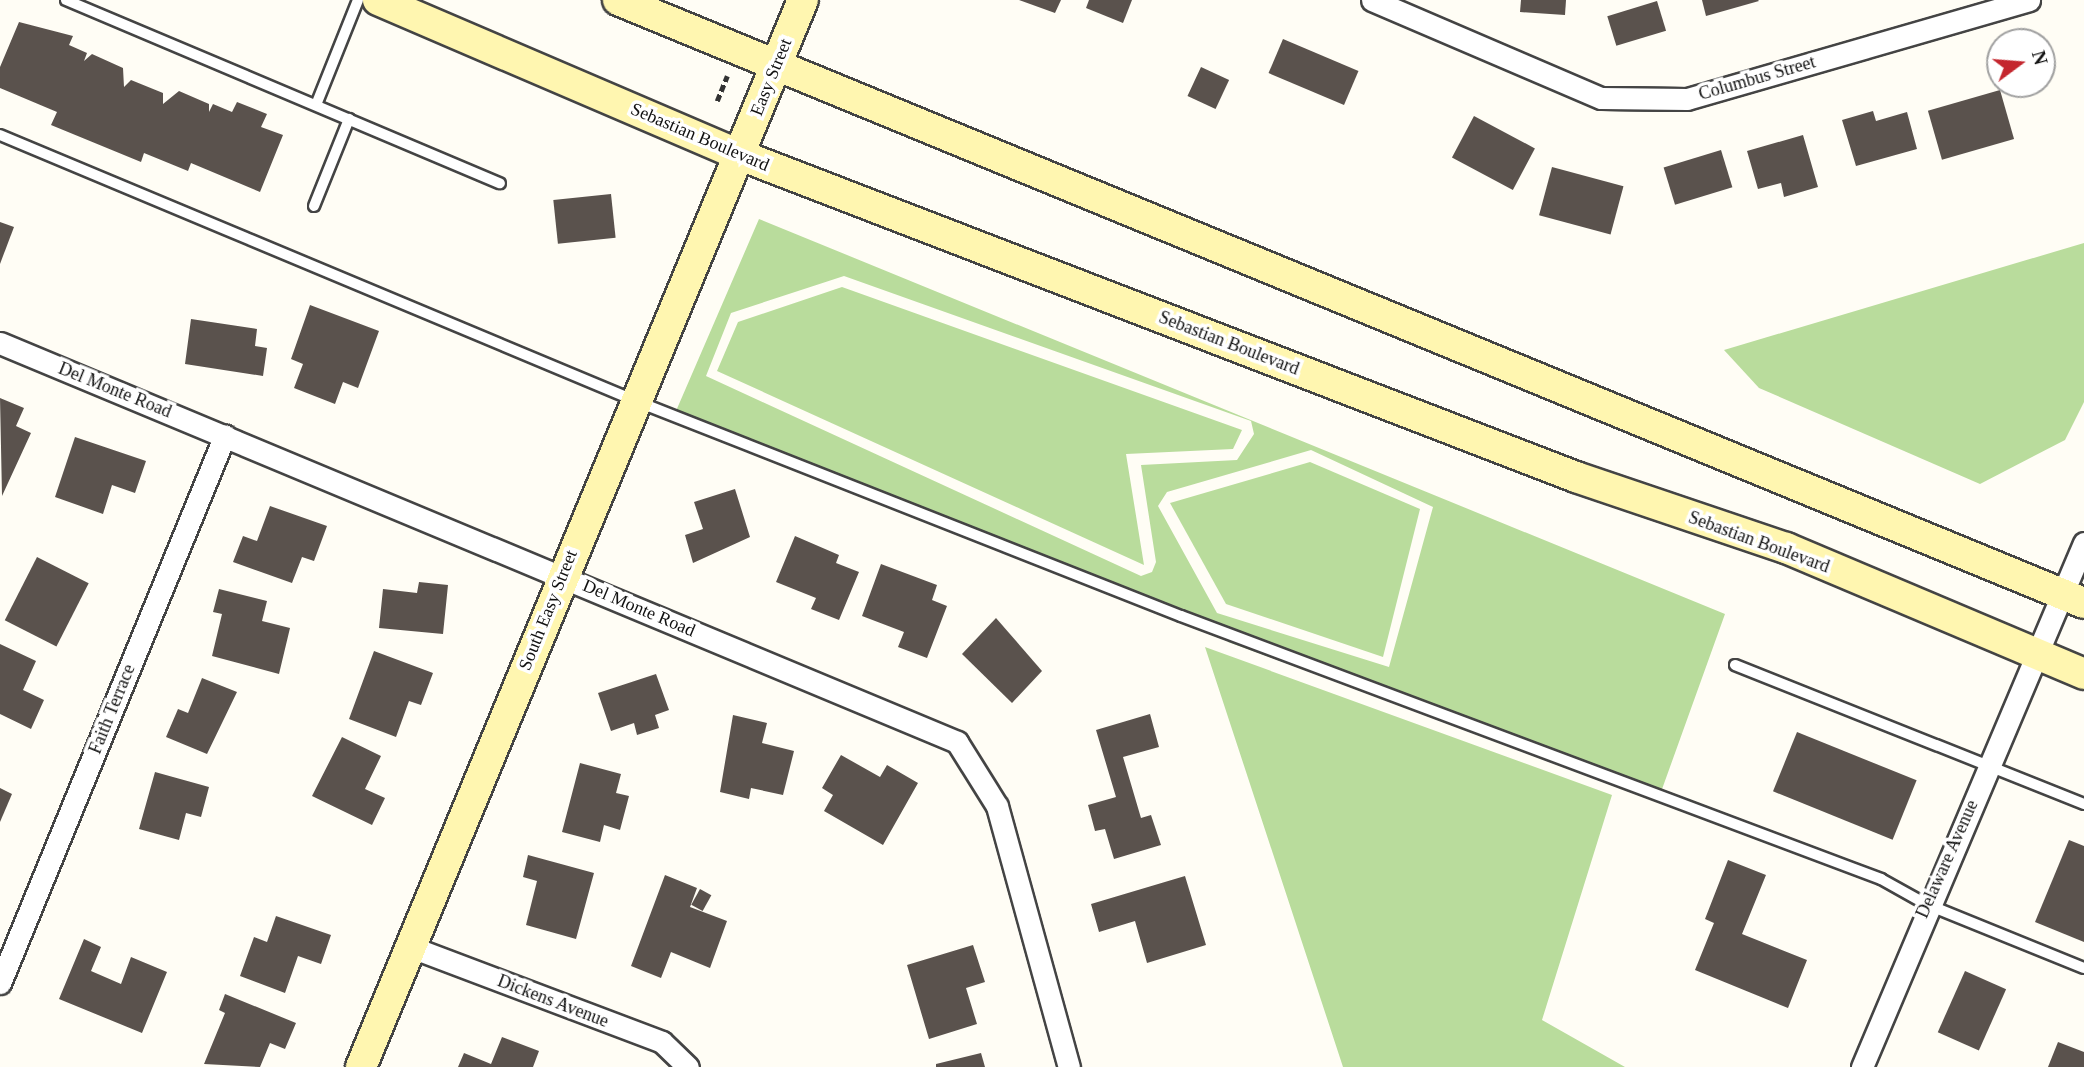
<!DOCTYPE html>
<style>
body{margin:0}
#map{position:relative;width:2084px;height:1067px;overflow:hidden;background:#fffdf5;font-family:Georgia,serif}
div>[style]{position:absolute}
[style*='--x']{left:calc(var(--x)*1px);top:calc(var(--y)*1px);width:calc(var(--w)*1px);rotate:calc(var(--a)*1deg)}
.forest>*{inset:0;background:#b9dc9c}
.building>*{inset:0;background:#5a524d;transform-origin:0 0}
.path>*{height:4.5px;margin-top:-2.25px;transform-origin:0;background:repeating-linear-gradient(90deg,#333 0 7px,transparent 0 10.5px)}
.roads{filter:drop-shadow(2px 0 #444) drop-shadow(-2px 0 #444) drop-shadow(0 2px #444) drop-shadow(0 -2px #444)}
.lane>*{height:10px;margin:-5px;padding:0 5px;transform-origin:5px;border-radius:5px;background:#fff}
.street>*{height:21px;margin:-10.5px;padding:0 10.5px;transform-origin:10.5px;border-radius:10.5px;background:#fff}
.secondary>*{height:30px;margin:-15px;padding:0 15px;transform-origin:15px;border-radius:15px;background:#fff6b0}
span{translate:-50% -50%;white-space:nowrap;text-align:center;line-height:1.15;-webkit-text-stroke:7px #fff;paint-order:stroke}
.street-label{font-size:18px;color:#111}
.north{position:absolute;left:1986px;top:28px;width:70px;height:70px;box-sizing:border-box;background:#fff;border:2px solid #a0a0a0;border-radius:50%;rotate:74deg;font-size:19px;font-weight:700;line-height:28px;text-align:center;color:#111}
.north::after{content:'';display:block;margin:auto;width:24px;height:32px;background:#c4262e;clip-path:polygon(50% 0,100% 100%,50% 72%,0 100%)}
</style>
<div id="map">
<div class="forest">
<i style="clip-path:polygon(evenodd,759px 219px,1725px 614px,1661px 792px,1615px 773px,1612px 782px,1228px 642px,1225px 634px,676px 411px,759px 219px,844px 276px,1251px 421px,1254px 434px,1237px 460px,1141px 465px,1156px 562px,1152px 572px,1141px 576px,706px 376px,731px 313px,844px 276px,759px 219px,1311px 450px,1433px 507px,1389px 667px,1217px 613px,1158px 506px,1167px 492px,1311px 450px)"></i>
<i style="clip-path:polygon(2084px 243px,2084px 402px,2065px 440px,1980px 484px,1759px 388px,1724px 350px)"></i>
<i style="clip-path:polygon(842px 287px,1242px 430px,1233px 449px,1126px 454px,1144px 565px,717px 371px,738px 322px)"></i>
<i style="clip-path:polygon(1310px 462px,1420px 509px,1383px 657px,1226px 604px,1170px 503px)"></i>
<i style="clip-path:polygon(1205px 647px,1612px 795px,1542px 1020px,1625px 1067px,1343px 1067px)"></i>
</div>
<div class="building">
<i style="clip-path:polygon(1019px 0,1061px 0,1055px 13px)"></i>
<i style="clip-path:polygon(1089px 0,1132px 0,1123px 23px,1086px 8px)"></i>
<i style="clip-path:polygon(1521px 0,1566px 0,1565px 15px,1520px 12px)"></i>
<i style="clip-path:polygon(1702px 0,1758px 0,1759px 1px,1706px 16px)"></i>
<i style="left:1657px;top:1px;width:31px;height:52px;rotate:73deg"></i>
<i style="clip-path:polygon(19px 22px,73px 36px,69px 45px,87px 53px,84px 61px,92px 54px,123px 68px,124px 87px,131px 80px,163px 93px,163px 104px,179px 91px,209px 104px,209px 112px,213px 104px,232px 112px,237px 102px,267px 114px,261px 127px,283px 135px,260px 192px,191px 163px,188px 171px,144px 153px,141px 162px,51px 125px,57px 112px,0 88px,0 67px)"></i>
<i style="left:1283px;top:39px;width:82px;height:37px;rotate:23deg"></i>
<i style="left:1201px;top:67px;width:31px;height:32px;rotate:25deg"></i>
<i style="left:2000px;top:90px;width:51px;height:75px;rotate:74deg"></i>
<i style="clip-path:polygon(1873px 111px,1876px 121px,1907px 112px,1917px 149px,1856px 166px,1842px 120px)"></i>
<i style="left:1474px;top:116px;width:69px;height:47px;rotate:28deg"></i>
<i style="clip-path:polygon(1803px 135px,1818px 187px,1784px 197px,1781px 183px,1758px 189px,1747px 151px)"></i>
<i style="left:1721px;top:150px;width:39px;height:60px;rotate:73deg"></i>
<i style="left:1552px;top:167px;width:74px;height:50px;rotate:15deg"></i>
<i style="left:611px;top:194px;width:44px;height:58px;rotate:84deg"></i>
<i style="clip-path:polygon(0 222px,14px 227px,0 264px)"></i>
<i style="clip-path:polygon(310px 305px,379px 331px,358px 388px,343px 382px,335px 404px,294px 388px,303px 364px,291px 359px)"></i>
<i style="clip-path:polygon(191px 319px,257px 329px,255px 346px,267px 348px,263px 376px,185px 364px)"></i>
<i style="clip-path:polygon(0 398px,24px 408px,16px 426px,31px 433px,2px 496px)"></i>
<i style="clip-path:polygon(75px 437px,146px 461px,135px 493px,112px 485px,103px 514px,55px 497px)"></i>
<i style="clip-path:polygon(735px 489px,750px 537px,693px 563px,685px 535px,703px 529px,694px 502px)"></i>
<i style="clip-path:polygon(270px 506px,327px 526px,314px 561px,302px 557px,292px 583px,233px 562px,243px 536px,257px 541px)"></i>
<i style="clip-path:polygon(795px 536px,839px 555px,836px 563px,859px 572px,839px 620px,811px 609px,816px 598px,776px 582px)"></i>
<i style="left:37px;top:557px;width:58px;height:71px;rotate:27deg"></i>
<i style="clip-path:polygon(881px 564px,937px 585px,932px 600px,947px 606px,927px 658px,898px 647px,904px 632px,862px 616px)"></i>
<i style="clip-path:polygon(419px 582px,448px 585px,443px 634px,379px 628px,383px 589px,417px 593px)"></i>
<i style="clip-path:polygon(219px 589px,267px 601px,262px 621px,290px 628px,279px 674px,212px 656px,222px 614px,213px 612px)"></i>
<i style="clip-path:polygon(996px 618px,1042px 671px,1012px 703px,962px 654px)"></i>
<i style="clip-path:polygon(0 644px,36px 661px,23px 690px,44px 700px,31px 729px,0 714px)"></i>
<i style="clip-path:polygon(374px 651px,433px 673px,421px 705px,409px 701px,396px 737px,349px 719px)"></i>
<i style="clip-path:polygon(656px 674px,669px 710px,655px 715px,659px 728px,637px 735px,634px 723px,611px 731px,598px 693px)"></i>
<i style="clip-path:polygon(202px 678px,237px 692px,207px 754px,166px 737px,178px 709px,188px 713px)"></i>
<i style="clip-path:polygon(1150px 714px,1159px 747px,1123px 757px,1141px 818px,1151px 815px,1161px 845px,1114px 859px,1105px 829px,1095px 831px,1088px 805px,1116px 797px,1096px 730px)"></i>
<i style="clip-path:polygon(733px 715px,767px 723px,762px 743px,794px 751px,783px 795px,751px 788px,749px 799px,720px 792px)"></i>
<i style="left:1797px;top:732px;width:129px;height:64px;rotate:22deg"></i>
<i style="clip-path:polygon(342px 737px,381px 756px,365px 789px,385px 798px,372px 825px,312px 796px)"></i>
<i style="clip-path:polygon(841px 755px,880px 777px,887px 765px,918px 783px,883px 845px,824px 811px,833px 795px,822px 788px)"></i>
<i style="clip-path:polygon(580px 763px,621px 774px,616px 793px,629px 796px,620px 830px,604px 825px,600px 842px,562px 832px)"></i>
<i style="clip-path:polygon(155px 772px,209px 787px,201px 817px,186px 813px,179px 840px,139px 829px)"></i>
<i style="clip-path:polygon(0 788px,12px 794px,0 822px)"></i>
<i style="clip-path:polygon(2069px 840px,2084px 846px,2084px 942px,2035px 922px)"></i>
<i style="clip-path:polygon(528px 855px,594px 873px,576px 939px,526px 925px,537px 881px,523px 877px)"></i>
<i style="clip-path:polygon(1728px 860px,1766px 875px,1742px 934px,1807px 960px,1788px 1008px,1695px 970px,1714px 923px,1705px 919px)"></i>
<i style="clip-path:polygon(665px 875px,697px 888px,690px 907px,727px 921px,710px 968px,671px 952px,661px 978px,631px 966px)"></i>
<i style="clip-path:polygon(1185px 876px,1206px 945px,1147px 963px,1135px 921px,1099px 932px,1091px 904px)"></i>
<i style="left:700px;top:889px;width:13px;height:18px;rotate:29deg"></i>
<i style="clip-path:polygon(276px 916px,331px 935px,321px 964px,298px 956px,285px 993px,240px 976px,254px 937px,267px 942px)"></i>
<i style="clip-path:polygon(84px 939px,101px 947px,91px 971px,121px 984px,131px 957px,167px 972px,142px 1033px,59px 999px)"></i>
<i style="clip-path:polygon(973px 945px,985px 982px,966px 988px,977px 1024px,929px 1039px,907px 965px)"></i>
<i style="left:1965px;top:971px;width:45px;height:67px;rotate:24deg"></i>
<i style="clip-path:polygon(225px 994px,296px 1023px,285px 1049px,270px 1043px,260px 1067px,204px 1064px,225px 1013px,219px 1010px)"></i>
<i style="clip-path:polygon(502px 1037px,539px 1051px,533px 1067px,458px 1067px,464px 1053px,491px 1064px)"></i>
<i style="clip-path:polygon(2058px 1042px,2084px 1052px,2084px 1067px,2048px 1067px)"></i>
<i style="clip-path:polygon(981px 1053px,985px 1067px,936px 1067px,936px 1064px)"></i>
</div>
<div class="path">
<i style="--x:717;--y:101;--w:27;--a:-68"></i>
</div>
<div class="roads">
<div class="lane">
<i style="--x:66;--y:0;--w:471;--a:22.9"></i>
<i style="--x:316;--y:105;--w:113;--a:-68.2"></i>
<i style="--x:0;--y:135;--w:689;--a:22.7"></i>
<i style="--x:636;--y:401;--w:586;--a:21.53"></i>
<i style="--x:1181;--y:616;--w:748;--a:20.59"></i>
<i style="--x:1881;--y:879;--w:51;--a:29.1"></i>
<i style="--x:1926;--y:904;--w:170;--a:22.1"></i>
<i style="--x:314;--y:206;--w:94;--a:-68.1"></i>
<i style="--x:1735;--y:665;--w:376;--a:21.7"></i>
</div>
<div class="street">
<i style="--x:1372;--y:0;--w:249;--a:23.2"></i>
<i style="--x:1601;--y:98;--w:86;--a:0.7"></i>
<i style="--x:1687;--y:99;--w:356;--a:-16.1"></i>
<i style="--x:0;--y:343;--w:1037;--a:22.63"></i>
<i style="--x:957;--y:742;--w:75;--a:58"></i>
<i style="--x:997;--y:806;--w:271;--a:74.6"></i>
<i style="--x:411;--y:947;--w:268;--a:20.7"></i>
<i style="--x:662;--y:1042;--w:36;--a:44"></i>
<i style="--x:0;--y:983;--w:592;--a:-67.68"></i>
<i style="--x:1862;--y:1067;--w:569;--a:-67.04"></i>
</div>
<div class="secondary">
<i style="--x:378;--y:0;--w:394;--a:23.2"></i>
<i style="--x:740;--y:155;--w:896;--a:21.07"></i>
<i style="--x:1576;--y:477;--w:222;--a:18.7"></i>
<i style="--x:1786;--y:548;--w:324;--a:22.9"></i>
<i style="--x:618;--y:0;--w:1585;--a:22.36"></i>
<i style="--x:361;--y:1067;--w:1155;--a:-67.5"></i>
</div>
</div>
<div class="street-label">
<span style="left:771px;top:77px;rotate:-68deg">Easy Street</span>
<span style="left:1757px;top:78px;rotate:-16deg">Columbus Street</span>
<span style="left:700px;top:137px;rotate:23deg">Sebastian Boulevard</span>
<span style="left:1229px;top:343px;rotate:21deg">Sebastian Boulevard</span>
<span style="left:115px;top:390px;rotate:22deg">Del Monte Road</span>
<span style="left:1759px;top:542px;rotate:20deg">Sebastian Boulevard</span>
<span style="left:639px;top:608px;rotate:23deg">Del Monte Road</span>
<span style="left:548px;top:610px;rotate:-68deg">South Easy Street</span>
<span style="left:112px;top:709px;rotate:-68deg">Faith Terrace</span>
<span style="left:1947px;top:859px;rotate:-66deg">Delaware Avenue</span>
<span style="left:553px;top:1001px;rotate:21deg">Dickens Avenue</span>
</div>
<div class="north">N</div>
</div>
